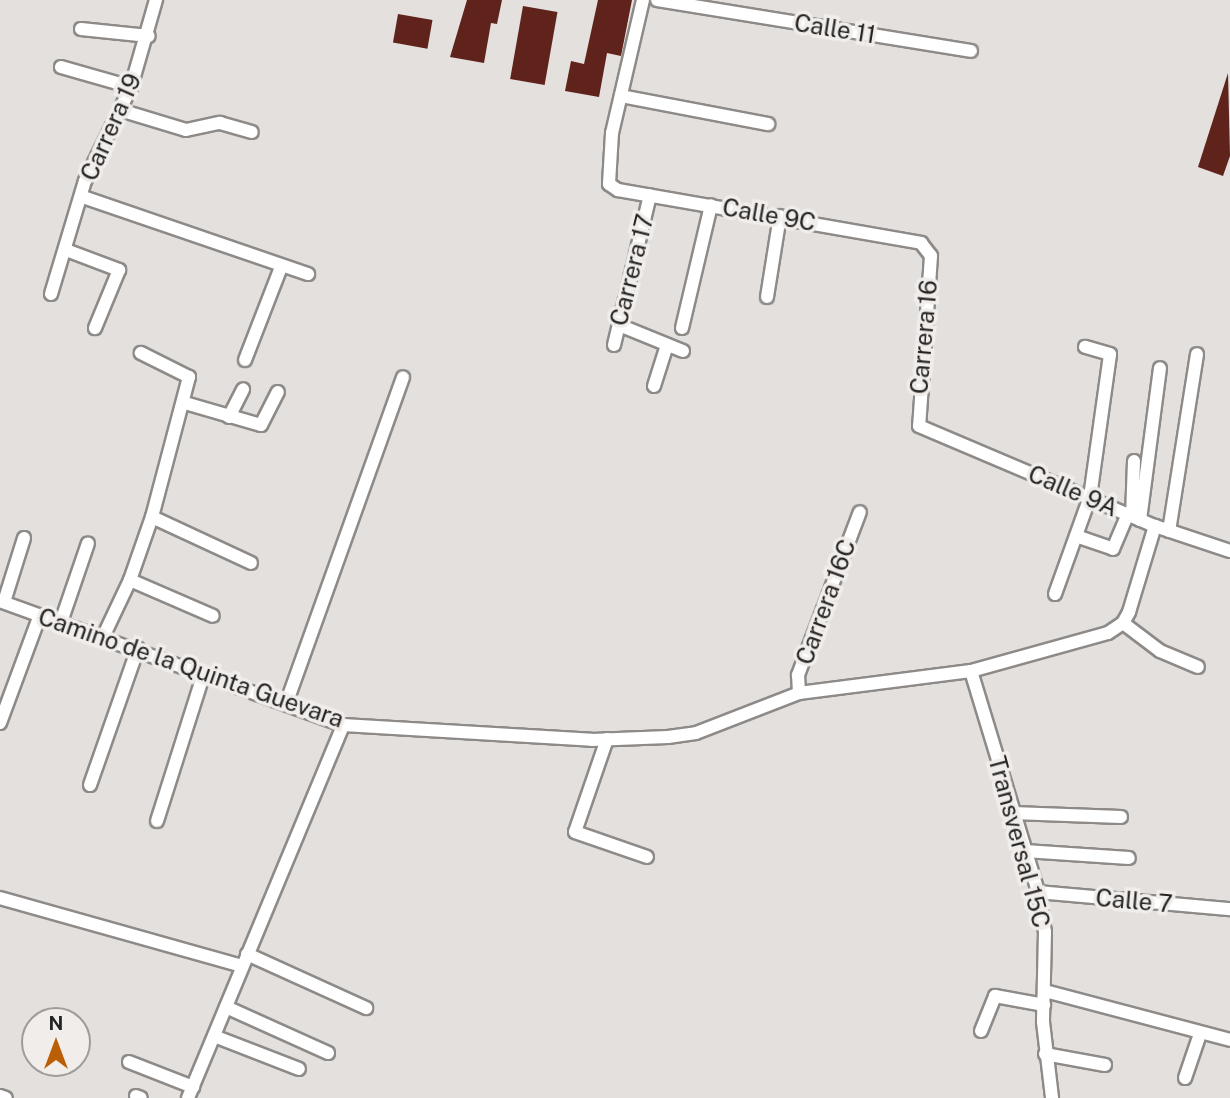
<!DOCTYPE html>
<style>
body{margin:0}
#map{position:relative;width:1230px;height:1098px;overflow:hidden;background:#e3e0dd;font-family:"Public Sans",sans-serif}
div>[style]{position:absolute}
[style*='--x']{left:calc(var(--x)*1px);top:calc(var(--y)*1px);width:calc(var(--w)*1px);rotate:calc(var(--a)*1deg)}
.building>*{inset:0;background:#5f231b;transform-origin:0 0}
.roads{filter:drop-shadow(2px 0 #8d8a88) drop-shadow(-2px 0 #8d8a88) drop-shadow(0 2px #8d8a88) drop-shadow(0 -2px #8d8a88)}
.street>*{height:12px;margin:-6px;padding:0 6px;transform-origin:6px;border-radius:6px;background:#fff}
span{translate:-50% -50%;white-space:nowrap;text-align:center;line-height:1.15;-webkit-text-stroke:7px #f0edeb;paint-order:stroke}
.street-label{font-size:24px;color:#242322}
.north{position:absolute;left:21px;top:1007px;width:70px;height:70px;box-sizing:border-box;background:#f0edeb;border:2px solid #9e9c9b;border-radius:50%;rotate:0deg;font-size:19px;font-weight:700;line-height:28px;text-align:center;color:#242322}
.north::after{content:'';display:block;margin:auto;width:24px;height:32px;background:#bb5f06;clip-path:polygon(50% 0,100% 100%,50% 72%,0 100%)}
</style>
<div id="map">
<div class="building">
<i style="clip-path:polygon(467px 0,502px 0,497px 24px,491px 23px,484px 63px,450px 57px)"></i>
<i style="clip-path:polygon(598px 0,632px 0,621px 56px,607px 53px,599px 97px,565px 91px,571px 61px,584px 64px)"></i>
<i style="left:523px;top:6px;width:35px;height:74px;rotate:10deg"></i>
<i style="left:398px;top:14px;width:35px;height:29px;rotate:10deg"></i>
<i style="clip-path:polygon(1228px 73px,1230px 156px,1223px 176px,1198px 167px)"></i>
</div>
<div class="roads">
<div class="street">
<i style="--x:643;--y:0;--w:137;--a:103.1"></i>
<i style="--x:612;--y:133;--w:51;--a:93.4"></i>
<i style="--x:609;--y:184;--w:11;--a:34"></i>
<i style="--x:618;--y:190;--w:308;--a:9.9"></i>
<i style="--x:921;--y:243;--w:16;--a:52"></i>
<i style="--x:931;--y:256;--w:170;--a:94"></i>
<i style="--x:919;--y:426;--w:256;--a:23"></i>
<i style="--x:1155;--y:526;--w:79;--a:18.4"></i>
<i style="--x:657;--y:0;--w:318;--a:9.2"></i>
<i style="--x:81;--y:29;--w:68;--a:5.9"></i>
<i style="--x:61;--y:67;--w:73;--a:15.9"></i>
<i style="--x:621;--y:96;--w:150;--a:10.8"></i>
<i style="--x:120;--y:110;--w:69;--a:16.9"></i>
<i style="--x:186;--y:130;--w:35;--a:-12"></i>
<i style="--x:220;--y:123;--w:33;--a:16"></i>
<i style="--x:83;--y:197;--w:238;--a:18.9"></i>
<i style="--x:66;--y:250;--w:57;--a:20.7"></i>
<i style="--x:119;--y:270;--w:63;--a:112.5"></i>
<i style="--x:51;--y:294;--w:118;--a:-73.3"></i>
<i style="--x:85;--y:181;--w:105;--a:-63.9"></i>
<i style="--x:131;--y:87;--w:91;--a:-74"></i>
<i style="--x:767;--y:297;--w:82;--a:-80.9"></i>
<i style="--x:619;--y:325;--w:69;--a:22.1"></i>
<i style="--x:682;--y:328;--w:126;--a:-76.7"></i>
<i style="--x:614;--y:345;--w:154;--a:-76.5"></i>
<i style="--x:245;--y:360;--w:100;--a:-68.8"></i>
<i style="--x:654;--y:386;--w:43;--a:-72.4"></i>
<i style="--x:185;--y:403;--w:79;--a:16.1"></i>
<i style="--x:261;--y:425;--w:37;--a:-63"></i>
<i style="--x:229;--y:417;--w:31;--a:-63"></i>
<i style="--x:1132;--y:516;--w:55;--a:-87.9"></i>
<i style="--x:152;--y:517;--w:109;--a:24.9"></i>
<i style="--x:1140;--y:520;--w:153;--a:-82.5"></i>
<i style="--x:1169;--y:531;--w:179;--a:-81"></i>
<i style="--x:1076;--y:536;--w:39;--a:19"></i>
<i style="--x:1113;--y:549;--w:38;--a:-67"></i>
<i style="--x:130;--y:580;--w:90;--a:23.4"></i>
<i style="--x:1055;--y:594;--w:103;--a:-70.2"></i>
<i style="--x:1090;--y:497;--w:144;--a:-82"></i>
<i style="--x:1110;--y:354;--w:26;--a:-164"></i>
<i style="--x:0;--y:601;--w:365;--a:19.9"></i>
<i style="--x:343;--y:725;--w:249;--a:3.4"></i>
<i style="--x:592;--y:740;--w:76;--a:-2.3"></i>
<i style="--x:668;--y:737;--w:28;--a:-8"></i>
<i style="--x:696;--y:733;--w:110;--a:-21.2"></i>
<i style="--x:799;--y:693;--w:173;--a:-7.3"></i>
<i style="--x:971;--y:671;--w:142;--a:-15.5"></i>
<i style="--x:1108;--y:633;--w:18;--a:-34"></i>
<i style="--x:1123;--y:623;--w:13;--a:-61"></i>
<i style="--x:1129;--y:612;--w:90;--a:-73.2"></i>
<i style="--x:4;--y:602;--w:67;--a:-72.6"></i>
<i style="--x:61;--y:622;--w:83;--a:-71.1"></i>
<i style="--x:1123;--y:623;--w:46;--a:37.1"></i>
<i style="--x:1160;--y:651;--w:41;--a:22.8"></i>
<i style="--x:104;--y:635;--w:61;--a:-64.7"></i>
<i style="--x:130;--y:580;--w:67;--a:-70.8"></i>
<i style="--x:152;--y:517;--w:145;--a:-75.2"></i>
<i style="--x:189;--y:377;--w:54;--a:-153.4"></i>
<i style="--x:971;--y:671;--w:231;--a:73.1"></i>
<i style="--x:1038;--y:892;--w:41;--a:80.1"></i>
<i style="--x:1045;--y:932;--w:90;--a:91.3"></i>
<i style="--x:1043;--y:1022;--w:77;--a:83.2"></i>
<i style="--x:799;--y:693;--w:18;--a:-93"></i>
<i style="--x:798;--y:675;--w:174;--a:-69.2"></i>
<i style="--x:286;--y:704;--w:347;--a:-70.3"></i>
<i style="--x:0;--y:723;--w:115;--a:-69.7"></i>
<i style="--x:607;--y:739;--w:98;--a:109"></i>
<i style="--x:575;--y:832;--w:76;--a:19.1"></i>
<i style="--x:90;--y:785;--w:145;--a:-70.7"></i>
<i style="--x:1013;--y:813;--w:108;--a:2.1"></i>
<i style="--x:157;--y:821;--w:155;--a:-72.4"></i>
<i style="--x:1025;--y:851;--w:104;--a:3.9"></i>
<i style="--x:1038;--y:892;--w:193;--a:5.1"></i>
<i style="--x:0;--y:898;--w:251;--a:15.7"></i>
<i style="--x:247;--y:954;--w:131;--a:24.4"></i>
<i style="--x:1045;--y:991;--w:191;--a:14.8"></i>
<i style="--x:226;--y:1007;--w:112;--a:24.3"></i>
<i style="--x:981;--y:1031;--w:38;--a:-68"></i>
<i style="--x:995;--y:996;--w:50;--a:10.4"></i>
<i style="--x:214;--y:1036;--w:91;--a:21.2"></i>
<i style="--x:1045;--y:1054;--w:61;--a:10.4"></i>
<i style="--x:129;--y:1062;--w:69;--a:21.3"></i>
<i style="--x:1185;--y:1078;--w:46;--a:-71.2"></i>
<i style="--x:0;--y:1096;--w:6;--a:18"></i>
<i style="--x:136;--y:1096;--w:5;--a:22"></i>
<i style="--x:188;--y:1098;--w:404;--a:-67.4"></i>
</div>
</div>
<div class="street-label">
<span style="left:835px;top:29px;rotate:9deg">Calle 11</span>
<span style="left:111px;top:127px;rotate:-66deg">Carrera 19</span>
<span style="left:769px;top:215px;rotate:10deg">Calle 9C</span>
<span style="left:632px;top:270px;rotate:-76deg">Carrera 17</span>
<span style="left:924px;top:337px;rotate:-85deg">Carrera 16</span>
<span style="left:1073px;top:491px;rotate:23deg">Calle 9A</span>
<span style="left:826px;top:602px;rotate:-70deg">Carrera 16C</span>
<span style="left:191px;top:668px;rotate:19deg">Camino de la Quinta Guevara</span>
<span style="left:1019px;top:842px;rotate:75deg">Transversal 15C</span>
<span style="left:1134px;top:901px;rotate:5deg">Calle 7</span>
</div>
<div class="north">N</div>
</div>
